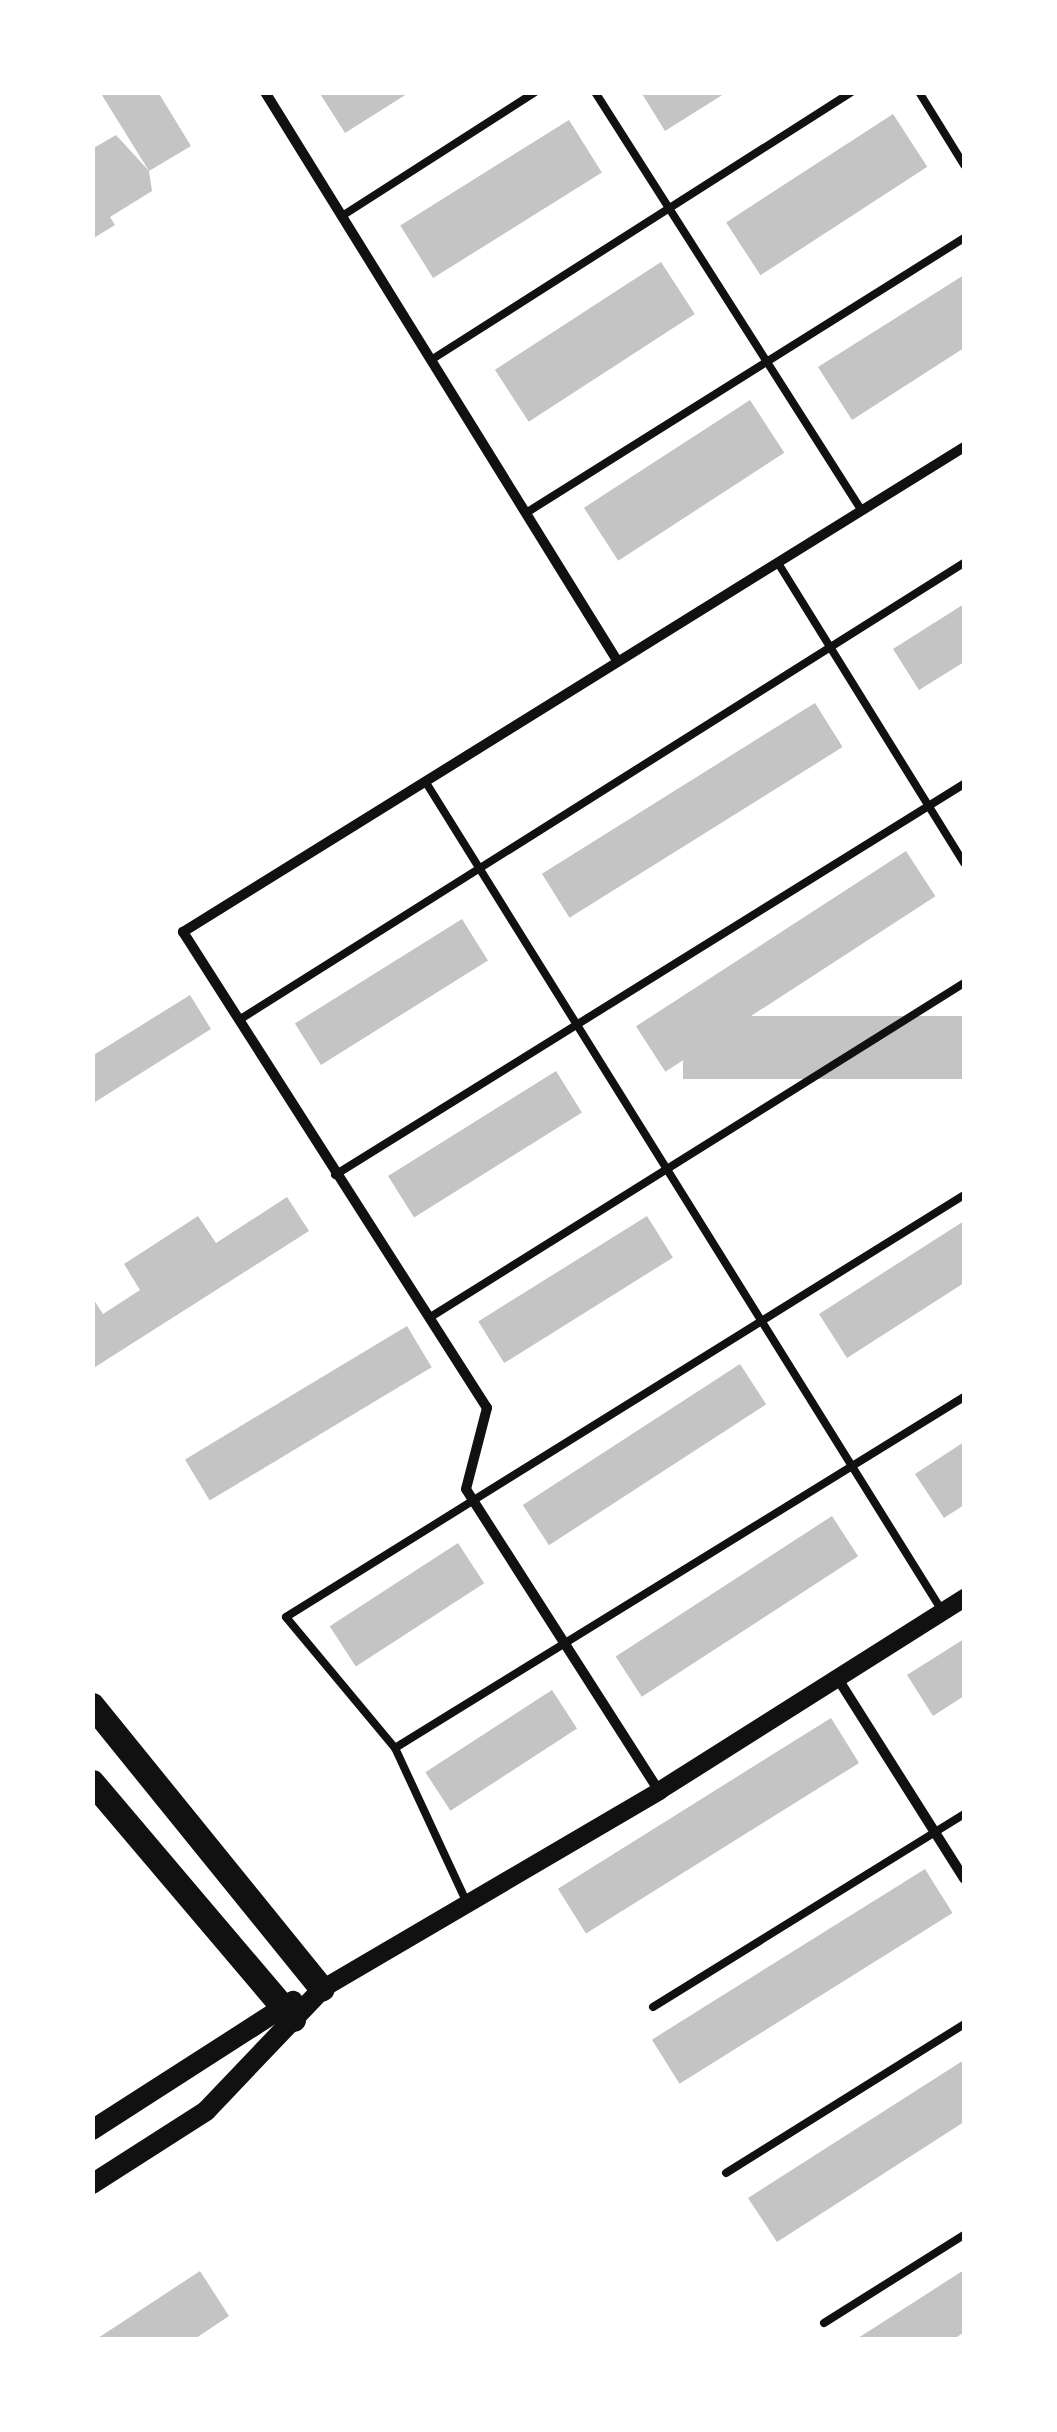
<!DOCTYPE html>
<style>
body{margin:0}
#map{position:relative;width:1057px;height:2432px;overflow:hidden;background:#fff;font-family:"Fira Sans",sans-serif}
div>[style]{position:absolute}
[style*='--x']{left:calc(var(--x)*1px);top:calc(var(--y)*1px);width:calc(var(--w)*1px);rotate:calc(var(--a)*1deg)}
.building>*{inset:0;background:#c4c4c4;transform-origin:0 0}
.service>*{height:8px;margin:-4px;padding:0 4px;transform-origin:4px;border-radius:4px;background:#111}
.minor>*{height:10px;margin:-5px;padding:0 5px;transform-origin:5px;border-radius:5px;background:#111}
.tertiary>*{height:18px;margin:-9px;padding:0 9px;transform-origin:9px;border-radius:9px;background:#111}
.secondary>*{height:20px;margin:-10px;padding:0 10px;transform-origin:10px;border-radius:10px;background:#111}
.primary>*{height:25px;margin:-12.5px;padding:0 12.5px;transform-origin:12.5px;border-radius:12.5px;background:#111}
span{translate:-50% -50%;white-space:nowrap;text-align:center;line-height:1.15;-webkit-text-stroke:8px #fff;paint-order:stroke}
.frame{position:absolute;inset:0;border:95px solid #fff;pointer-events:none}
</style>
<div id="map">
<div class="building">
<i style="clip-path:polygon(100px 92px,158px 92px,191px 146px,149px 171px)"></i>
<i style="clip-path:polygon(319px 92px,410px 92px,345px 133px)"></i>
<i style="clip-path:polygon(641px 92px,727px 92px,665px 131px)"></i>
<i style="left:893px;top:114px;width:63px;height:199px;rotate:57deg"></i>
<i style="left:569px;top:120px;width:62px;height:199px;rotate:58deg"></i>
<i style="clip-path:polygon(116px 135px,149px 171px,152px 191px,110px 217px,115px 225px,92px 239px,92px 149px)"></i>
<i style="left:661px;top:262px;width:62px;height:198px;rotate:57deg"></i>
<i style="clip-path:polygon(964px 275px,964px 348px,852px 420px,818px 367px)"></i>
<i style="left:750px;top:400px;width:63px;height:198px;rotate:57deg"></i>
<i style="clip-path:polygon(964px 604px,964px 662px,919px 690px,893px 649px)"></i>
<i style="left:815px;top:703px;width:52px;height:322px;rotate:58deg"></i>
<i style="left:906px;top:851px;width:54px;height:322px;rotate:57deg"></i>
<i style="left:462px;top:919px;width:49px;height:197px;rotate:58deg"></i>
<i style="clip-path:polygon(190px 995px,211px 1029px,92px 1104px,92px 1056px)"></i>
<i style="left:964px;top:1016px;width:63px;height:281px;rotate:90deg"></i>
<i style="left:556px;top:1071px;width:49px;height:198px;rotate:58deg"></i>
<i style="clip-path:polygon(287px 1197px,309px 1231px,92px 1369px,92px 1297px,103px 1314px,140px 1290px,124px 1264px,198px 1216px,216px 1243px)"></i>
<i style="left:647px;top:1216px;width:49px;height:199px;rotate:58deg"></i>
<i style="clip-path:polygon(964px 1221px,964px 1283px,847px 1358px,819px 1314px)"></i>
<i style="left:407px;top:1326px;width:48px;height:259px;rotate:59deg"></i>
<i style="left:740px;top:1364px;width:48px;height:259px;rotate:57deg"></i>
<i style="clip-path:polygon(964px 1442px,964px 1505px,944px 1518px,915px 1474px)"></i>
<i style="left:832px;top:1516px;width:48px;height:258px;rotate:57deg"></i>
<i style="left:458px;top:1543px;width:48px;height:153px;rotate:57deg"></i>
<i style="clip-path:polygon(964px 1639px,964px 1696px,933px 1716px,907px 1675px)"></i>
<i style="left:552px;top:1690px;width:46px;height:151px;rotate:57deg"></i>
<i style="left:831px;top:1718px;width:53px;height:322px;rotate:58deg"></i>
<i style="left:925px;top:1869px;width:52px;height:322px;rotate:58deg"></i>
<i style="clip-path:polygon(964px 2060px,964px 2122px,777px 2242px,748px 2198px)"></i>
<i style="clip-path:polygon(964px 2270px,964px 2332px,953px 2340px,855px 2340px)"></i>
<i style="clip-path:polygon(200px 2271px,229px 2316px,193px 2340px,95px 2340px)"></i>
</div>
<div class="service">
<i style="--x:595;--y:92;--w:495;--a:57.5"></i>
<i style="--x:919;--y:92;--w:86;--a:58.3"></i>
<i style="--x:342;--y:216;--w:229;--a:-32.7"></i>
<i style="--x:431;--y:360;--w:498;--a:-32.5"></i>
<i style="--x:526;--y:513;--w:517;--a:-32.12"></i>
<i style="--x:778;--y:563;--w:353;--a:58.2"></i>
<i style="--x:425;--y:781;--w:976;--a:58.07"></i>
<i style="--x:239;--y:1020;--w:857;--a:-32.23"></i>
<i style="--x:335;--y:1175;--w:741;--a:-31.87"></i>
<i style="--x:429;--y:1318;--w:631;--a:-32.05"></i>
<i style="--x:395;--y:1748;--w:669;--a:-31.67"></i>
<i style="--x:467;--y:1903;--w:171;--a:-114.9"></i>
<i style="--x:395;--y:1748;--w:170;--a:-129.8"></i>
<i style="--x:286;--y:1617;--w:799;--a:-31.9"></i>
<i style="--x:653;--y:2007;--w:366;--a:-31.8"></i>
<i style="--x:726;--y:2173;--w:281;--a:-32"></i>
<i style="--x:824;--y:2323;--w:165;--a:-32.2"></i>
</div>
<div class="minor">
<i style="--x:265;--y:92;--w:670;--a:58.23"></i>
<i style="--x:838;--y:1679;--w:236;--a:57.7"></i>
<i style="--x:659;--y:1791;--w:358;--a:-122.6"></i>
<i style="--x:466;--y:1489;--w:84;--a:-75.5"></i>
<i style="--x:487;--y:1408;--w:565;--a:-122.56"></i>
<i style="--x:183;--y:932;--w:919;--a:-31.84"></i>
</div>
<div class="tertiary">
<i style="--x:322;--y:1989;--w:391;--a:-30.4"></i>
<i style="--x:659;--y:1791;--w:361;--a:-32.3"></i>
</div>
<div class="secondary">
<i style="--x:92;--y:2130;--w:239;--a:-32.7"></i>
<i style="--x:92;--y:2184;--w:135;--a:-32.6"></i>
<i style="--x:206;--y:2111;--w:168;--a:-46.4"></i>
</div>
<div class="primary">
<i style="--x:92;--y:1705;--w:365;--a:51"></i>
<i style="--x:92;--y:1782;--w:311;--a:49.7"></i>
</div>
<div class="frame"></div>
</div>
